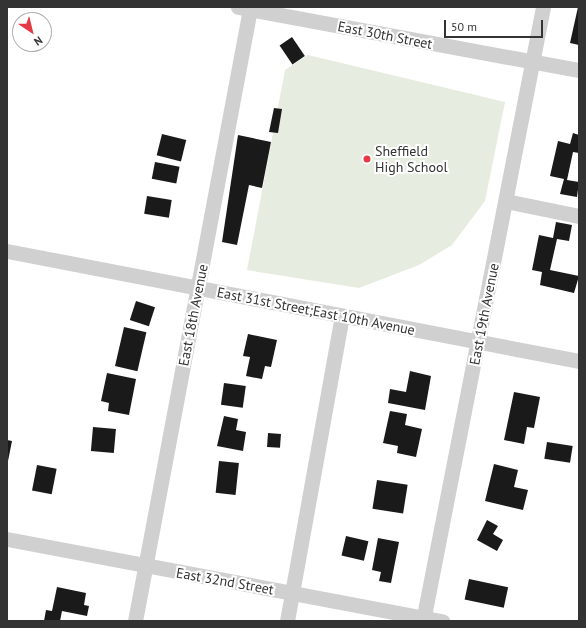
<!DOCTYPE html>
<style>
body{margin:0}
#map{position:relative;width:586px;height:628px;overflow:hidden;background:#fff;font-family:"PT Sans",sans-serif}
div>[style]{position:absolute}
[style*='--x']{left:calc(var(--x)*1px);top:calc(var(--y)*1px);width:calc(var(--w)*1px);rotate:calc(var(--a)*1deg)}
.green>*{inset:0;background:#e6ecdf}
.building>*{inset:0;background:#1a1a1a;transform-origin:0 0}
.minor>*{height:15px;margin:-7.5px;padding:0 7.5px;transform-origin:7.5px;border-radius:7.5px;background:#d0d0d0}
.dots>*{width:11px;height:11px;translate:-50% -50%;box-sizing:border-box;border:2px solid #fff;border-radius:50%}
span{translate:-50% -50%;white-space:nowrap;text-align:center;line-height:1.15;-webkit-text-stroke:4px #fff;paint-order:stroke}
.street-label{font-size:14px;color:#333}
.poi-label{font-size:14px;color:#333}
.left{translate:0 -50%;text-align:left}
.frame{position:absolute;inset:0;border:8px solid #333;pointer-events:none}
.north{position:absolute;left:12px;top:12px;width:40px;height:40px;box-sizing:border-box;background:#fff;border:1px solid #adadad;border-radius:50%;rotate:145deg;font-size:11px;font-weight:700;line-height:16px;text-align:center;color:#333}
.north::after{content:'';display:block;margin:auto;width:14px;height:18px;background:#e63946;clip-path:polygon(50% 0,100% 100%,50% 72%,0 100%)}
.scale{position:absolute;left:444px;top:20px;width:99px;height:18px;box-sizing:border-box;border:2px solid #333;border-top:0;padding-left:5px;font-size:12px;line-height:14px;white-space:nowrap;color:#333;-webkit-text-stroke:3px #fff;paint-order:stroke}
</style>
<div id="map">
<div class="green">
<i style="clip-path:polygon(308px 55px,505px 102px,485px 201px,452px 245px,419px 265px,359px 288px,247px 270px,285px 70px)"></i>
</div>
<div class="building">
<i style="clip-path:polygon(578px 7px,579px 7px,579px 45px,570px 43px)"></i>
<i style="left:292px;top:37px;width:23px;height:15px;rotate:56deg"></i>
<i style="clip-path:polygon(274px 108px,282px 109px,278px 133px,269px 132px)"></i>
<i style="clip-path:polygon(573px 133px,579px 135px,579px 153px,573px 152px,567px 180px,579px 182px,577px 197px,560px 194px,564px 179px,550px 176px,558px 141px,570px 144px)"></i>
<i style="left:162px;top:134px;width:25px;height:22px;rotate:14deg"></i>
<i style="clip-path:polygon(238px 135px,271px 142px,262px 188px,249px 185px,237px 245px,222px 242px)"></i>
<i style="left:155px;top:162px;width:25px;height:17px;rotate:11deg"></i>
<i style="left:147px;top:196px;width:25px;height:18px;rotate:9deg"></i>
<i style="clip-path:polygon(556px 222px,572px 225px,569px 241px,557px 239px,550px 270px,579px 276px,574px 293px,540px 285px,542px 272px,532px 270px,539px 235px,553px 238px)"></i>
<i style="left:136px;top:301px;width:20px;height:20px;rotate:18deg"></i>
<i style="left:124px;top:327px;width:23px;height:40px;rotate:13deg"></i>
<i style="clip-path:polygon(248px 334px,277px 340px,271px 367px,265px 366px,262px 379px,246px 376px,250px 357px,243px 356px)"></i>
<i style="clip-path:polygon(410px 371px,431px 376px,425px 410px,388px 403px,390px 389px,406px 392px)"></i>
<i style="clip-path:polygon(107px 373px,136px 379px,129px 415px,108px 411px,109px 403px,101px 401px)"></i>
<i style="left:224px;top:383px;width:22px;height:22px;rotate:8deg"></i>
<i style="clip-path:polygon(514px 392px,540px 397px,534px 428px,527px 427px,524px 444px,504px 440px)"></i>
<i style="clip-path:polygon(390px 411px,407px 414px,405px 425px,422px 429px,416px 457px,397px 453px,398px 446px,383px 443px)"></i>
<i style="clip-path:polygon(224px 416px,238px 419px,236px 430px,246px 432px,243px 451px,217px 446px)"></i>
<i style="left:93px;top:427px;width:23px;height:24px;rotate:5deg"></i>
<i style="left:268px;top:433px;width:13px;height:14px;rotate:4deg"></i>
<i style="clip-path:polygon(7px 440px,12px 441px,8px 461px,7px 460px)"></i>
<i style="left:547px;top:442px;width:26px;height:17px;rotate:9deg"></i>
<i style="left:219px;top:461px;width:20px;height:32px;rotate:6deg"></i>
<i style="clip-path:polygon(494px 464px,518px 470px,514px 487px,528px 490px,523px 510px,485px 501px)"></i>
<i style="left:37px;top:465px;width:20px;height:26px;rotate:11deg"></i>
<i style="left:377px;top:480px;width:31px;height:29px;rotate:9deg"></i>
<i style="clip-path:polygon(487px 520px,498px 526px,493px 534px,503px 540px,497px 551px,477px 540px)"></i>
<i style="left:346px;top:536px;width:23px;height:20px;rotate:13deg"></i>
<i style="clip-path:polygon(378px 538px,399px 542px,391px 583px,379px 581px,381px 572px,372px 570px)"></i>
<i style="left:469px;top:579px;width:40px;height:21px;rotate:12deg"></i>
<i style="clip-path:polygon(57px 587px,86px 593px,84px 605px,89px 606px,87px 616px,62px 611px,60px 621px,44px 621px,46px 610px,52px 611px)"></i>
</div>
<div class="minor">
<i style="--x:238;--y:7;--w:347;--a:10.5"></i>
<i style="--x:506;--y:201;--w:75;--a:11.6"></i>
<i style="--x:7;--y:251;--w:582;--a:10.89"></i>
<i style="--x:7;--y:539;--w:443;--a:10.7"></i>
<i style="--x:135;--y:621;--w:623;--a:-79.36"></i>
<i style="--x:287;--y:621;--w:310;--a:-79.8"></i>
<i style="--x:423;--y:621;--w:626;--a:-78.94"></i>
</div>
<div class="dots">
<i style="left:367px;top:159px;background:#e63946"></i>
</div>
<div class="street-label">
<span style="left:385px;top:35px;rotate:11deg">East 30th Street</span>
<span style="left:316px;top:311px;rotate:11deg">East 31st Street;East 10th Avenue</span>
<span style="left:484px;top:314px;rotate:-79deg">East 19th Avenue</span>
<span style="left:193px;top:315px;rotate:-79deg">East 18th Avenue</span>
<span style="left:225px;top:581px;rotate:10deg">East 32nd Street</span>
</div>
<div class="poi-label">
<span class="left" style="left:375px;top:159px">Sheffield<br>High School</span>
</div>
<div class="frame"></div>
<div class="north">N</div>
<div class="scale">50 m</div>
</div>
